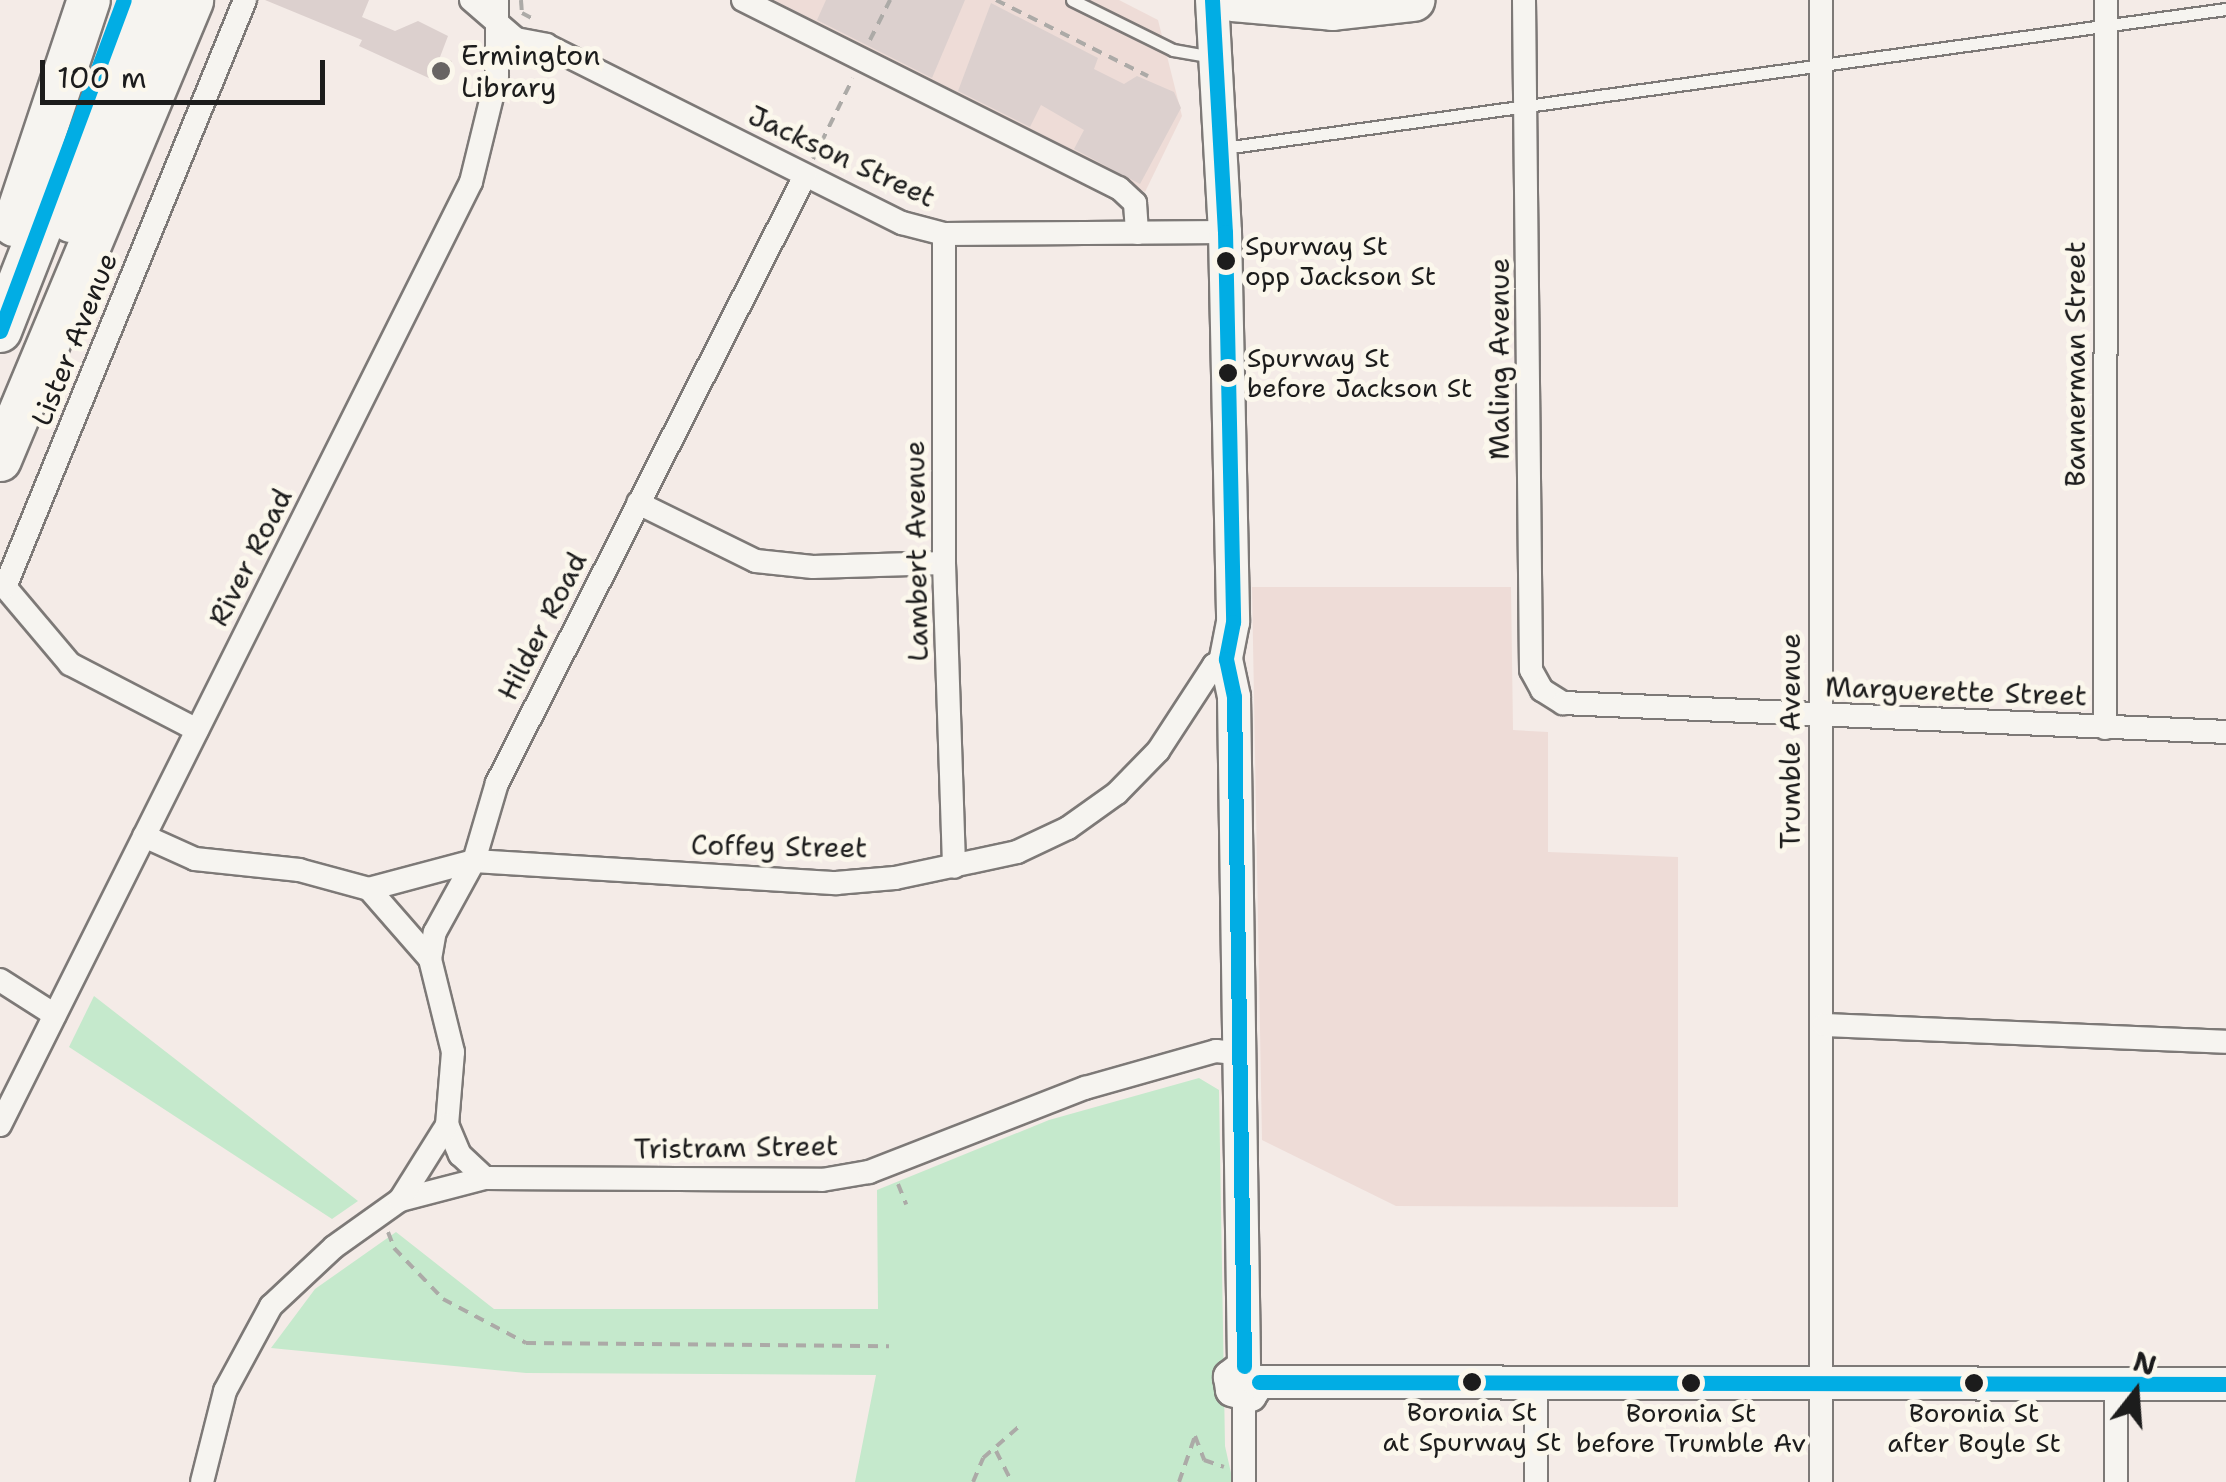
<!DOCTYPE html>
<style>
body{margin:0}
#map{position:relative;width:2226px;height:1482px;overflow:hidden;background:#f4ebe7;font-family:"Shantell Sans",sans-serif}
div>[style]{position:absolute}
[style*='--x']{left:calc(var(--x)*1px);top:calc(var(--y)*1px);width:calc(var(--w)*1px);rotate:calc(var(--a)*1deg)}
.built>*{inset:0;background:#eedcd7}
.green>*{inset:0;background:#c5e9cc}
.building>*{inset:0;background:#dcd0ce}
.path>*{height:4px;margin-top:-2px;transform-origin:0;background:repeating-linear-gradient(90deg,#acaaa7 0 10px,transparent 0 18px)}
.roads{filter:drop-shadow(2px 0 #7d7977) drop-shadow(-2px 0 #7d7977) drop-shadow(0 2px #7d7977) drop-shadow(0 -2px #7d7977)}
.lane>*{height:11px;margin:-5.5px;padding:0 5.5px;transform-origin:5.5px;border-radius:5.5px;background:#f6f4f0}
.street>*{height:22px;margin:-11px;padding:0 11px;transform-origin:11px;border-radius:11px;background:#f6f4f0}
.secondary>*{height:32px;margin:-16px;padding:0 16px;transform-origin:16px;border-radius:16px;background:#f6f4f0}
.highway>*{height:42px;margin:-21px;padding:0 21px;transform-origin:21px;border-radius:21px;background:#f6f4f0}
.bus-1>*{height:15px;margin:-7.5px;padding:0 7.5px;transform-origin:7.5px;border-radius:7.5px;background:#01ade4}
.dots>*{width:28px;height:28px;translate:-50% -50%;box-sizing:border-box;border:5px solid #fbf7ec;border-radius:50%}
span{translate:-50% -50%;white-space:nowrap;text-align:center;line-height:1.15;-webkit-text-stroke:10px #fbf7ec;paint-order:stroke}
.bus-label{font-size:26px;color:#1c1c1c}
.left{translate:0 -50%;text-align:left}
.poi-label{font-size:28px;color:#1c1c1c}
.street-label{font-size:28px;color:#1c1c1c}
.north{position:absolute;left:2086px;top:1342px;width:100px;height:100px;-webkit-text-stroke:8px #fbf7ec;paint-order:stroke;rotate:17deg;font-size:28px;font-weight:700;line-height:40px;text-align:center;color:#1c1c1c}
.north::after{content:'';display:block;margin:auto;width:35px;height:45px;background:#1c1c1c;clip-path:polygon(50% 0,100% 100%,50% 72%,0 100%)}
.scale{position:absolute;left:40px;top:60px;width:285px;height:45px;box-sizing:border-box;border:5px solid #1c1c1c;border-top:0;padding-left:12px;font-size:30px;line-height:35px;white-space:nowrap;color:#1c1c1c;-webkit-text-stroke:8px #fbf7ec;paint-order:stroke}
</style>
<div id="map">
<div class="built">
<i style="clip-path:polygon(763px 0,1119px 0,1158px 20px,1182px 116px,1145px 192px)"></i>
<i style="clip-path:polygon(1252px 587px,1511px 587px,1513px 730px,1548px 732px,1548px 852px,1678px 857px,1678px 1207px,1396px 1206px,1262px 1140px)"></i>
</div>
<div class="green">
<i style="clip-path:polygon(94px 996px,358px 1201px,332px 1219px,69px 1047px)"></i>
<i style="clip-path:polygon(1199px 1078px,1219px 1090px,1225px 1446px,1233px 1482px,855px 1482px,876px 1375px,526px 1373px,271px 1348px,315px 1289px,396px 1232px,494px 1309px,878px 1309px,877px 1190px,1049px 1120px)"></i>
</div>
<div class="building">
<i style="clip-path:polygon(265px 0,369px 0,362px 17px,395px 31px,418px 21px,448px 36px,440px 57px,452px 61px,444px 85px,359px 46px,362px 40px)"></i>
<i style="clip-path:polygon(826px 0,965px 0,932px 78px,817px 20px)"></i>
<i style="clip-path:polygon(991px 3px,1098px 58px,1094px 69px,1124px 84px,1137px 76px,1174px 92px,1181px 108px,1140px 184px,1074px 149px,1084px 130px,1041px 105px,1030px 127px,958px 91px)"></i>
</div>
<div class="path">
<i style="--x:521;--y:0;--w:13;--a:86"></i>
<i style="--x:522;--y:13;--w:15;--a:28"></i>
<i style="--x:996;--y:0;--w:170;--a:26.6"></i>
<i style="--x:870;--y:40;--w:45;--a:-63.4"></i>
<i style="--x:813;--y:159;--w:90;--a:-63.7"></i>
<i style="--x:898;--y:1184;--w:22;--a:68"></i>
<i style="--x:388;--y:1232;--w:17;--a:69"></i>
<i style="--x:394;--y:1248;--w:71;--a:46.1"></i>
<i style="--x:443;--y:1299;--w:94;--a:27.9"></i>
<i style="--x:526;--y:1343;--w:363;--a:0.5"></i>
<i style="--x:996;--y:1451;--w:35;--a:63"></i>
<i style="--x:973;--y:1482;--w:26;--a:-67"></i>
<i style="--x:983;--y:1458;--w:52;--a:-41.1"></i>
<i style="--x:1179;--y:1482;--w:49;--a:-70.8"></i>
<i style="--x:1195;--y:1436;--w:26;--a:69"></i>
<i style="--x:1204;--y:1460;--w:21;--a:19"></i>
</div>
<div class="roads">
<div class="lane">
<i style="--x:1072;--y:0;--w:113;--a:26.3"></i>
<i style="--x:1173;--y:50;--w:41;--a:9.9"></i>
<i style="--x:1224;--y:148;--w:1012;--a:-7.9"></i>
</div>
<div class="street">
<i style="--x:471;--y:0;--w:60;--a:40.9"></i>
<i style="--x:516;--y:39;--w:31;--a:11"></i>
<i style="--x:546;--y:45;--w:398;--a:26.6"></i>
<i style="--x:902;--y:223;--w:43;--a:14.7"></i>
<i style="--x:944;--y:234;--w:281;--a:-0.4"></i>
<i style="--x:743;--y:0;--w:420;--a:26.6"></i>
<i style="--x:1119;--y:188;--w:22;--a:43"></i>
<i style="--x:1135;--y:203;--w:30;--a:86"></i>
<i style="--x:1524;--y:0;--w:670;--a:89.4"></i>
<i style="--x:1531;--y:670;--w:23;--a:61"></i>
<i style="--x:1542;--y:690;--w:25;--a:32"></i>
<i style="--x:1563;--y:703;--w:664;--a:2.5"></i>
<i style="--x:1821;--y:0;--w:1482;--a:90"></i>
<i style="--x:944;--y:234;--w:329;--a:90"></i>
<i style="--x:944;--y:563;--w:304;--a:88.1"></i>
<i style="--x:638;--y:503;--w:131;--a:26.2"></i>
<i style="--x:756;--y:561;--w:57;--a:6"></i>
<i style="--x:813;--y:567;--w:131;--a:-1.7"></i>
<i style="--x:2105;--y:728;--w:728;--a:-89.92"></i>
<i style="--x:197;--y:730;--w:143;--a:-152.5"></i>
<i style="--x:70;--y:664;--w:101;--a:-130.2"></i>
<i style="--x:5;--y:587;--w:634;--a:-67.76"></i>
<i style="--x:144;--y:836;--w:56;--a:24.3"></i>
<i style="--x:195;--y:859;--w:105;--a:6"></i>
<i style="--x:299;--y:870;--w:73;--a:15.2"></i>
<i style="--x:369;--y:889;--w:93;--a:48.9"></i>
<i style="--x:369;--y:889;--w:109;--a:-14.9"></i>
<i style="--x:474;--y:861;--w:363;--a:3.5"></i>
<i style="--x:836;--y:883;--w:59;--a:-4.8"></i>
<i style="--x:895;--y:878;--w:125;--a:-12"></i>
<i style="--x:1017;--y:852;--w:56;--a:-25.2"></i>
<i style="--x:1068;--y:828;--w:60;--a:-35.5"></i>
<i style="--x:1117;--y:793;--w:59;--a:-45.7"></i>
<i style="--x:1158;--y:751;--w:103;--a:-56.9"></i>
<i style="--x:1214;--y:665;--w:13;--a:-27"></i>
<i style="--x:0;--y:980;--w:65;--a:32.5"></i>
<i style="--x:1824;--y:1025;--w:402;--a:2.4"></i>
<i style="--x:0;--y:1125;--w:1054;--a:-63.46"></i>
<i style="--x:471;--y:182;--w:109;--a:-76.2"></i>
<i style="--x:497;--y:76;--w:76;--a:-90"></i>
<i style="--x:485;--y:1178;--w:34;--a:-137"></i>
<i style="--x:460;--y:1155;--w:33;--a:-113"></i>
<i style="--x:447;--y:1125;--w:73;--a:-85.3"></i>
<i style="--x:453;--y:1052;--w:96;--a:-103.9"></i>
<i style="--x:430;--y:959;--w:27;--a:-80"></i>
<i style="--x:435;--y:932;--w:81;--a:-61.2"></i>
<i style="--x:474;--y:861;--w:81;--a:-73.6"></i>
<i style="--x:497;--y:783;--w:681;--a:-63.1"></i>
<i style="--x:400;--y:1200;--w:88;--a:-14.5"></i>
<i style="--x:485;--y:1178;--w:337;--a:0.3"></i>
<i style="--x:822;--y:1180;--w:48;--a:-9.7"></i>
<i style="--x:869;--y:1172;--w:232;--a:-21.3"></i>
<i style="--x:1085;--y:1088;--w:136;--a:-15.8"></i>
<i style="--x:1216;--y:1051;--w:19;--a:6"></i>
<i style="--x:2116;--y:1384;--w:98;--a:90"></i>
<i style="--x:1244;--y:1397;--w:85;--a:90"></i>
<i style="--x:202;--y:1482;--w:94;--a:-75.8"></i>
<i style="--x:225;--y:1391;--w:97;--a:-61.6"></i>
<i style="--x:271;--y:1306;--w:86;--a:-43.1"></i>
<i style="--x:334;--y:1247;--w:81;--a:-35.5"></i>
<i style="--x:400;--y:1200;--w:89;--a:-57.9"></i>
<i style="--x:1536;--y:1482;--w:97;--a:-90"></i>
</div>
<div class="secondary">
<i style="--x:1212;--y:0;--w:232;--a:86.8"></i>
<i style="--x:1225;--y:232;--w:390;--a:88.8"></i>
<i style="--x:1233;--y:622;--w:38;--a:101"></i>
<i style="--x:1226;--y:659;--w:39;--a:78"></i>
<i style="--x:1234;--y:697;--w:669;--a:89.14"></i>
<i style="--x:1244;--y:1366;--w:18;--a:142"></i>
<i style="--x:1230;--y:1377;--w:13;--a:81"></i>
<i style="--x:1232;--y:1390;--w:19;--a:16"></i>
<i style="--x:1250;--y:1395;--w:16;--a:-55"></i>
<i style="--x:1259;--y:1382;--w:967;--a:0.12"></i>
</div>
<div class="highway">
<i style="--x:1233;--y:0;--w:100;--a:5.1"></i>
<i style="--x:1333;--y:9;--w:81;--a:-6.4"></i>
<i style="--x:71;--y:221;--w:235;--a:-70.3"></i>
<i style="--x:14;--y:225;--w:237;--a:-71.6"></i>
<i style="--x:0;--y:331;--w:169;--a:-68.5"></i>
<i style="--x:0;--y:460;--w:498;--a:-67.3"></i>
</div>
</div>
<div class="bus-1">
<i style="--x:1212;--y:0;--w:232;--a:86.8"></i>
<i style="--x:1225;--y:232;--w:390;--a:88.8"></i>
<i style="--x:1233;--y:622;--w:38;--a:101"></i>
<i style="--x:1226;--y:659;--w:39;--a:78"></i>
<i style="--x:1234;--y:697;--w:669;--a:89.14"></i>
<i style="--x:0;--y:331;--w:353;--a:-69.5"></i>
<i style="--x:1259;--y:1382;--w:967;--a:0.12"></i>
</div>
<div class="dots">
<i style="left:441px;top:71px;background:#686463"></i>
<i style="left:1226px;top:261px;background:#1c1c1c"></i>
<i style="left:1228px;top:373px;background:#1c1c1c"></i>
<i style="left:1472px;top:1382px;background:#1c1c1c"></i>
<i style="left:1691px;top:1383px;background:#1c1c1c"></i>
<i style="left:1974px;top:1383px;background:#1c1c1c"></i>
</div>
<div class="bus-label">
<span class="left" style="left:1245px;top:261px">Spurway St<br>opp Jackson St</span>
<span class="left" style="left:1247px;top:373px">Spurway St<br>before Jackson St</span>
<span style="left:1472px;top:1427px">Boronia St<br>at Spurway St</span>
<span style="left:1691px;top:1428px">Boronia St<br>before Trumble Av</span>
<span style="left:1974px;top:1428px">Boronia St<br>after Boyle St</span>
</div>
<div class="poi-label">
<span class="left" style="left:461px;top:71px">Ermington<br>Library</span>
</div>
<div class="street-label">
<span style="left:842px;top:156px;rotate:25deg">Jackson Street</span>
<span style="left:74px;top:339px;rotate:-68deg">Lister Avenue</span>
<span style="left:1499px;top:359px;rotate:-90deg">Maling Avenue</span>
<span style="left:2075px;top:364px;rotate:-90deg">Bannerman Street</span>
<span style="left:916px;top:551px;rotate:-91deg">Lambert Avenue</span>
<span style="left:250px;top:557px;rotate:-63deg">River Road</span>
<span style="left:542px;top:626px;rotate:-63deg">Hilder Road</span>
<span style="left:1956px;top:691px;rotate:2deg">Marguerette Street</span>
<span style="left:1790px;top:741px;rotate:-90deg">Trumble Avenue</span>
<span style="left:779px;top:846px;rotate:1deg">Coffey Street</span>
<span style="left:736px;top:1147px;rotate:-1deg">Tristram Street</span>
</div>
<div class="north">N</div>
<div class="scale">100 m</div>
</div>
